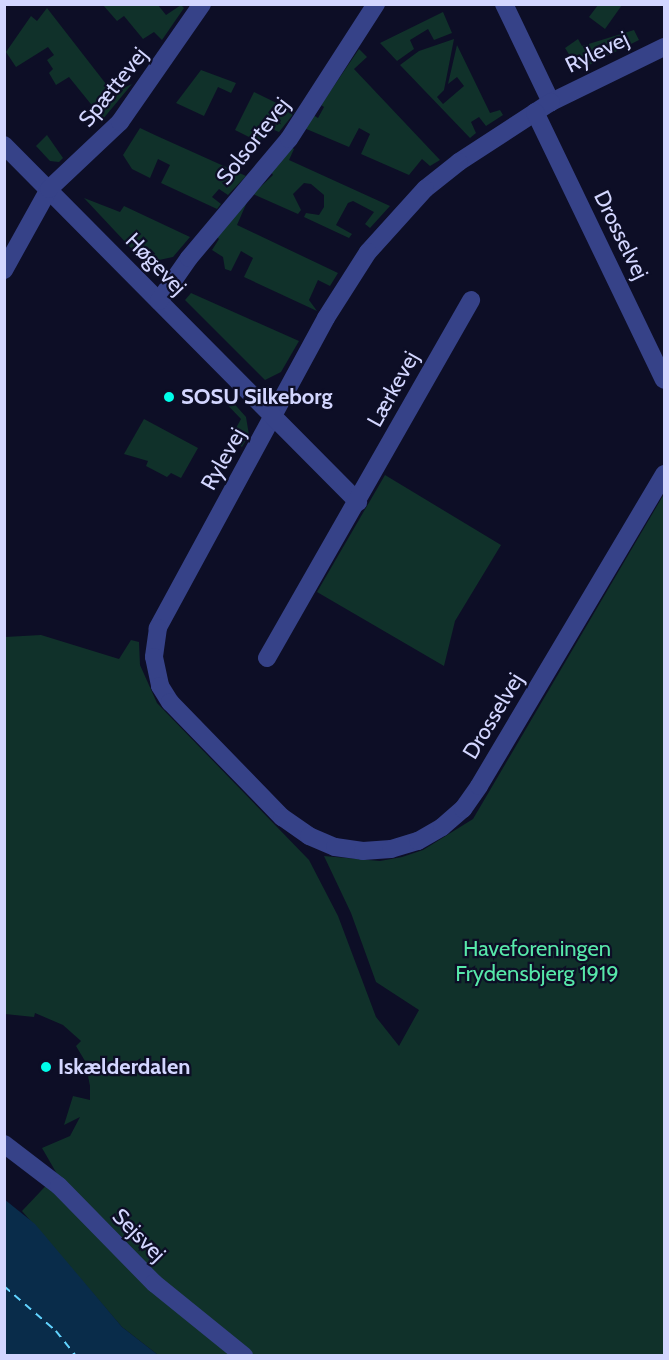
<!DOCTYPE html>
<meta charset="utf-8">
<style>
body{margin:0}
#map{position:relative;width:669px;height:1360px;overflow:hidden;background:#0d0e26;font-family:Cabin,sans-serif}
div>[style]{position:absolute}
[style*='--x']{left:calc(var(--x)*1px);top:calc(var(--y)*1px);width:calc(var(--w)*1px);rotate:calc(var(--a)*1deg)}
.green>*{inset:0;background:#10312a}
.water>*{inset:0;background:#092c4a}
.ferry>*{height:1.5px;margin-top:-0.75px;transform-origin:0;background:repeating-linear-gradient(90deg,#61d3ff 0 8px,transparent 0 14px)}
.minor>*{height:18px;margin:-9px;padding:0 9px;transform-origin:9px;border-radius:9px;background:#364288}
.dots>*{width:16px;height:16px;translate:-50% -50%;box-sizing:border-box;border:3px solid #0d0e26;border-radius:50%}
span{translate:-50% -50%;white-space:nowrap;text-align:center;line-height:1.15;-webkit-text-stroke:4.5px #0d0e26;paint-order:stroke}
.street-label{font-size:22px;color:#d3d6ff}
.poi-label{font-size:22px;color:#d3d6ff;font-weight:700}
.left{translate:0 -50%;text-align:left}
.park-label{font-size:22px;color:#57e7a9}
.frame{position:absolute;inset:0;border:6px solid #d3d6ff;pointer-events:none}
</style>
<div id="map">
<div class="green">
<i style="clip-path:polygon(103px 5px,158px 5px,166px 15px,181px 5px,184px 8px,162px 40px,154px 32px,143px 39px,124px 16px,117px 21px)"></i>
<i style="clip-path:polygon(598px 5px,622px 5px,605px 29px,589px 17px)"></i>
<i style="clip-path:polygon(47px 8px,113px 93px,132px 84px,103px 119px,69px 77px,56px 85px,49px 73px,53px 69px,47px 60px,54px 55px,48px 47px,16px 67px,6px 52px,31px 16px,37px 21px)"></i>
<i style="clip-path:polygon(443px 12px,452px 33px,434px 40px,428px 29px,410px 40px,414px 49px,397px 61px,380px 43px)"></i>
<i style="clip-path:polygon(634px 30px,639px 40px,579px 70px,565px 48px,578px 39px,582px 46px)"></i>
<i style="clip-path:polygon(454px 39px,444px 90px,437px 97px,443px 104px,464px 86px,457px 77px,448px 84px,457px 45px,490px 113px,500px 110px,503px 115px,486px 126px,479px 117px,471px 122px,476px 133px,470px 138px,400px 65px,419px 51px)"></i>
<i style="clip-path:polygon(359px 49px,367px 57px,354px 69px,440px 160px,430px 166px,422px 159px,409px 175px,361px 154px,370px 134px,359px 128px,349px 147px,304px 128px,313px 115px,318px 118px,324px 107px,321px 105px)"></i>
<i style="clip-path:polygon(201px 70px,236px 83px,231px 93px,218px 87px,204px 116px,176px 103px)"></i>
<i style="clip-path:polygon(254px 92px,295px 112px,279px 132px,267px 127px,259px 142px,235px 130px)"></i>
<i style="clip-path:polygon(140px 128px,157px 136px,246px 176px,228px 195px,219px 189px,212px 197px,221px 204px,217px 209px,161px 183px,170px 165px,158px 159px,150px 178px,132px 169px,123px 155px)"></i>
<i style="clip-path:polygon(47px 135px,63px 158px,59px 162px,50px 161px,36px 146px)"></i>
<i style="clip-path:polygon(291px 147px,294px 149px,289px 160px,390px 206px,370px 228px,365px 224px,374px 212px,353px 201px,348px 203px,336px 225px,352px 234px,349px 238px,304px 217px,306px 213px,319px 215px,324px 207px,324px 195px,311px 184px,304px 183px,293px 194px,301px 210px,298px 214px,253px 194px,273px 175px,271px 172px)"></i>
<i style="clip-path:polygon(84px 198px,120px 212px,124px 206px,190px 237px,173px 257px,145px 263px)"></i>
<i style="clip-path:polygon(247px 202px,237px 225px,338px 273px,330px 286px,318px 280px,309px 300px,317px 311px,244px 277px,253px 258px,241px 251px,231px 271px,225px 269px,223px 257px,212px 250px,219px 239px,215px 235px)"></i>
<i style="clip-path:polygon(191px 293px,299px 341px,281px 372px,265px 380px,185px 300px)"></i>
<i style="clip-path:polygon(222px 390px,246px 417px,249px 435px,242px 447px,230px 439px,241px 419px,217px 394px)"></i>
<i style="clip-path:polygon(144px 419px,198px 448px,181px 478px,171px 473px,167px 477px,146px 466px,148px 461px,124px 454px)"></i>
<i style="clip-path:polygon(385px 475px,501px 545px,455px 621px,444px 666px,317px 592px)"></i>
<i style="clip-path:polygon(664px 494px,664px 1355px,158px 1355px,122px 1327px,22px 1211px,57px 1174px,42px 1148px,70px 1136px,80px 1117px,64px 1125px,73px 1096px,90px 1100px,90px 1086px,85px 1061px,76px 1046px,81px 1041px,63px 1025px,35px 1013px,34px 1017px,5px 1014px,5px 637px,41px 635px,119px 659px,131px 640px,139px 642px,140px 665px,157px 703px,309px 860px,338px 916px,376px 1017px,399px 1046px,419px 1010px,376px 982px,351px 913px,324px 856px,380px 861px,402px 857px,423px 850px,473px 819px)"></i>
</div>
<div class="water">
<i style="clip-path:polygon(4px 1199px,35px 1224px,122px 1327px,158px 1355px,5px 1355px)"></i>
</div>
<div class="ferry">
<i style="--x:4;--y:1286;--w:69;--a:40.9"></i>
<i style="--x:56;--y:1331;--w:32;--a:51"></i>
</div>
<div class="minor">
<i style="--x:504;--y:4;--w:109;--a:64.4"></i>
<i style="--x:664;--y:47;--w:126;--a:154"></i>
<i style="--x:551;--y:102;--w:110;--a:146.9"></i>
<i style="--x:459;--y:162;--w:43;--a:141.5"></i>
<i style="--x:425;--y:189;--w:85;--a:132.1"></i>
<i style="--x:368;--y:252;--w:78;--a:122.5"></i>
<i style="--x:326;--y:318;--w:353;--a:118.5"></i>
<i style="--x:158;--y:628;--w:29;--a:98"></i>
<i style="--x:154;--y:657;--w:30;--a:78"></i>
<i style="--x:160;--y:686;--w:19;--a:58"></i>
<i style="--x:170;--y:702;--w:161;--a:45.8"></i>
<i style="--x:282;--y:817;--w:33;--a:35"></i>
<i style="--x:309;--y:836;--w:28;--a:23"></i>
<i style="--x:335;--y:847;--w:28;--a:8"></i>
<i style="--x:363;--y:851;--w:28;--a:-4"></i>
<i style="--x:391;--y:849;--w:28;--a:-17"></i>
<i style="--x:418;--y:841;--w:28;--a:-30"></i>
<i style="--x:442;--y:827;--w:28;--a:-41"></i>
<i style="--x:463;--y:809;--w:28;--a:-55"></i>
<i style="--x:479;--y:786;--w:363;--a:-59.3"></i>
<i style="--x:535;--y:112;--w:297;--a:64.3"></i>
<i style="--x:4;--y:145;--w:503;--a:45.24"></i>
<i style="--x:4;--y:270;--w:93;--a:-60.9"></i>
<i style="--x:49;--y:189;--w:98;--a:-43.3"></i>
<i style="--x:120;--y:122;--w:144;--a:-55.2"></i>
<i style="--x:159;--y:301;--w:52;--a:-55.1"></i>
<i style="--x:189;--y:258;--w:155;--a:-50"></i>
<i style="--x:289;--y:139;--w:161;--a:-57.2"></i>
<i style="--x:267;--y:658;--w:412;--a:-60.3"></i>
<i style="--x:4;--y:1144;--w:69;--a:37.4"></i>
<i style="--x:59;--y:1186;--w:136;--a:45.6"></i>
<i style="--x:154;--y:1283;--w:116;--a:39"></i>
</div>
<div class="dots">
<i style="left:169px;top:397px;background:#00fee9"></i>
<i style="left:46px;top:1067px;background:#00fee9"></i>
</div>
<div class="street-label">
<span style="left:597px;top:52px;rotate:-26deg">Rylevej</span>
<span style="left:113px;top:87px;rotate:-51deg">Spættevej</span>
<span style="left:253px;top:141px;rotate:-52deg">Solsortevej</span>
<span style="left:621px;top:235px;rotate:64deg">Drosselvej</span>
<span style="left:156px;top:264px;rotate:46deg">Høgevej</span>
<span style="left:393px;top:389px;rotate:-61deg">Lærkevej</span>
<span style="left:223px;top:459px;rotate:-61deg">Rylevej</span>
<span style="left:493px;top:716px;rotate:-59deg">Drosselvej</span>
<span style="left:139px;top:1235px;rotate:45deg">Sejsvej</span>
</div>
<div class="poi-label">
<span class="left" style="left:181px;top:397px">SOSU Silkeborg</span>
<span class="left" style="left:58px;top:1067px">Iskælderdalen</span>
</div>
<div class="park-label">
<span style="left:537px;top:961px">Haveforeningen<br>Frydensbjerg 1919</span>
</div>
<div class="frame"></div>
</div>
